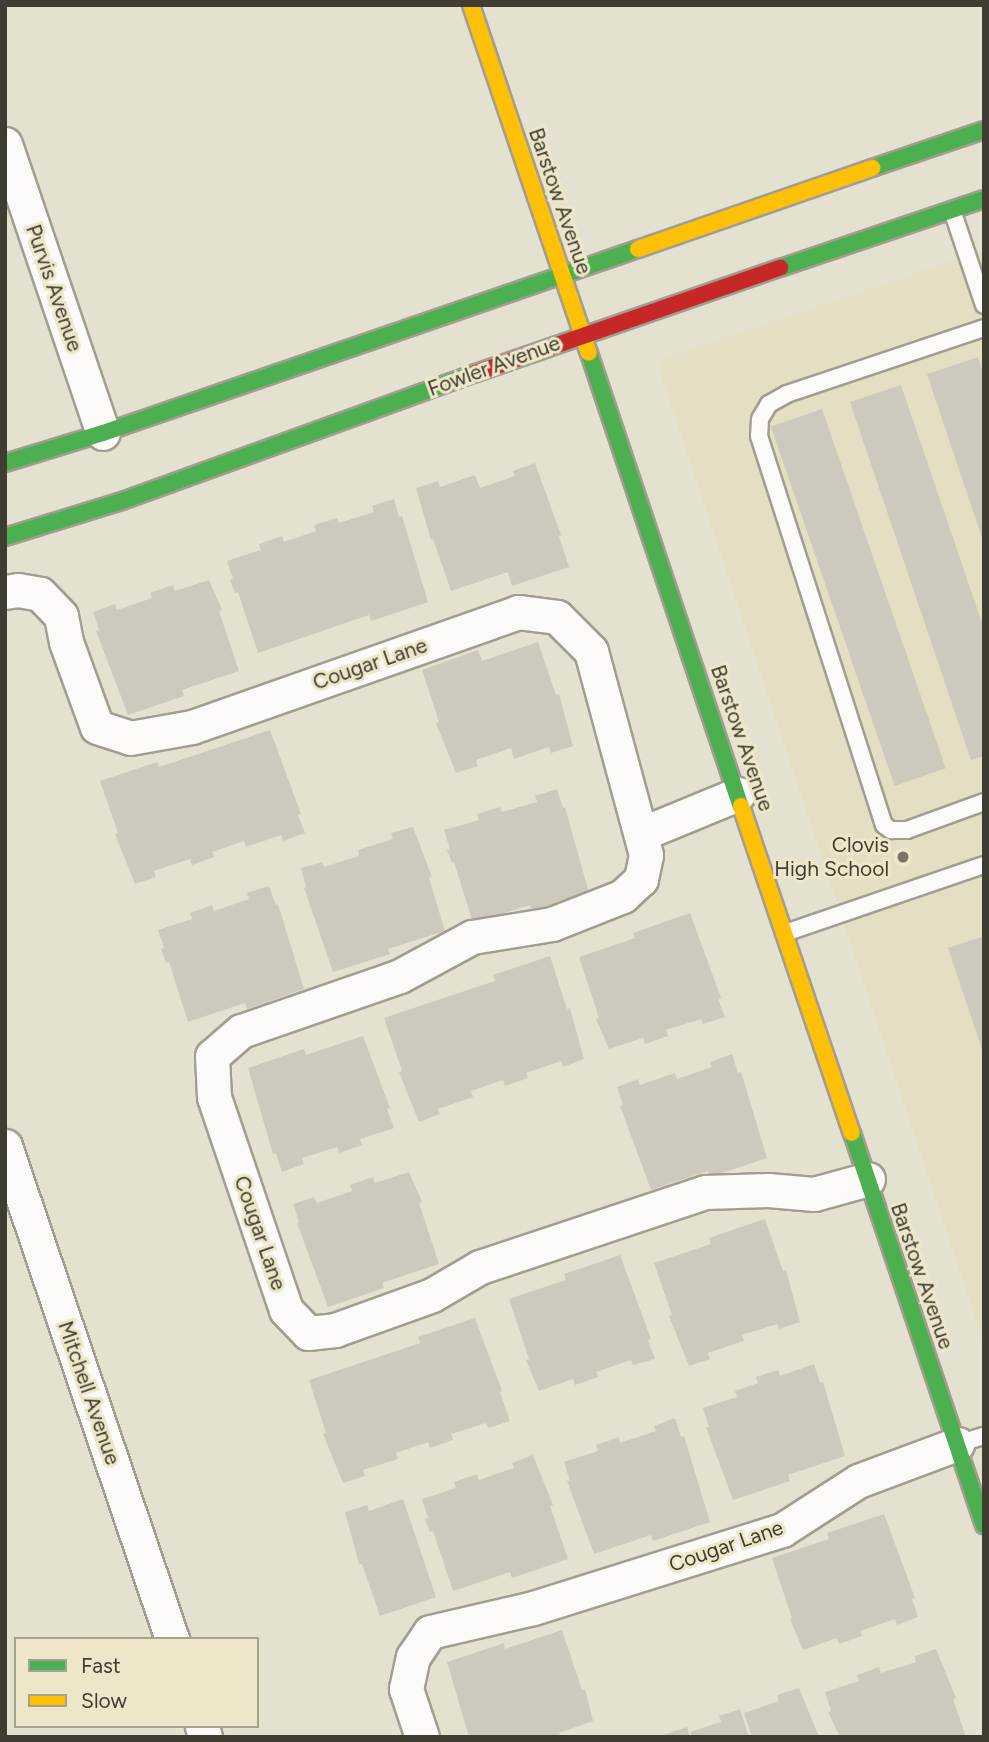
<!DOCTYPE html>
<style>
body{margin:0}
#map{position:relative;width:989px;height:1742px;overflow:hidden;background:#e5e1d0;font-family:Figtree,sans-serif}
div>[style]{position:absolute}
[style*='--x']{left:calc(var(--x)*1px);top:calc(var(--y)*1px);width:calc(var(--w)*1px);rotate:calc(var(--a)*1deg)}
.built>*{inset:0;background:#e4dec2}
.building>*{inset:0;background:#cdcabd;transform-origin:0 0}
.roads{filter:drop-shadow(2px 0 #a19e91) drop-shadow(-2px 0 #a19e91) drop-shadow(0 2px #a19e91) drop-shadow(0 -2px #a19e91)}
.lane>*{height:16px;margin:-8px;padding:0 8px;transform-origin:8px;border-radius:8px;background:#fbfaf8}
.street>*{height:33px;margin:-16.5px;padding:0 16.5px;transform-origin:16.5px;border-radius:16.5px;background:#fbfaf8}
.fast>*{height:16px;margin:-8px;padding:0 8px;transform-origin:8px;border-radius:8px;background:#4caf50}
.slow>*{height:16px;margin:-8px;padding:0 8px;transform-origin:8px;border-radius:8px;background:#ffc107}
.jam>*{height:16px;margin:-8px;padding:0 8px;transform-origin:8px;border-radius:8px;background:#c62828}
.dots>*{width:19px;height:19px;translate:-50% -50%;box-sizing:border-box;border:4px solid #ede6c8;border-radius:50%}
span{translate:-50% -50%;white-space:nowrap;text-align:center;line-height:1.15;-webkit-text-stroke:6px #ede6c8;paint-order:stroke}
.street-label{font-size:21px;color:#3f3d31}
.poi-label{font-size:21px;color:#3f3d31}
.right{translate:-100% -50%;text-align:right}
.frame{position:absolute;inset:0;border:7px solid #3f3d31;pointer-events:none}
.legend{position:absolute;left:14px;top:1637px;width:245px;height:91px;box-sizing:border-box;background:#ede6c8;border:2px solid #a7a28c;margin:0;padding:9px 12px;list-style:none;font-size:21px;color:#3f3d31}
.legend li{display:flex;align-items:center;gap:14px;height:35px}
.legend b{width:35px;border:2px solid #a7a28c}
</style>
<div id="map">
<div class="built">
<i style="clip-path:polygon(984px 251px,984px 1344px,659px 370px,661px 360px)"></i>
</div>
<div class="building">
<i style="clip-path:polygon(978px 357px,984px 375px,983px 541px,927px 374px)"></i>
<i style="clip-path:polygon(901px 385px,984px 629px,984px 756px,971px 760px,850px 402px)"></i>
<i style="left:822px;top:409px;width:380px;height:54px;rotate:71deg"></i>
<i style="clip-path:polygon(535px 463px,561px 535px,559px 536px,569px 567px,512px 586px,508px 572px,451px 591px,433px 539px,431px 540px,416px 488px,438px 481px,440px 487px,475px 475px,480px 488px,515px 476px,513px 471px)"></i>
<i style="clip-path:polygon(394px 499px,399px 517px,402px 516px,428px 602px,371px 621px,369px 615px,258px 653px,238px 592px,235px 593px,230px 580px,233px 579px,227px 561px,261px 550px,259px 544px,282px 536px,284px 542px,316px 531px,314px 525px,337px 518px,339px 523px,374px 512px,372px 506px)"></i>
<i style="clip-path:polygon(209px 580px,222px 610px,219px 611px,239px 671px,182px 690px,184px 696px,128px 715px,96px 631px,99px 630px,93px 612px,115px 604px,117px 610px,152px 598px,150px 593px,173px 585px,175px 591px)"></i>
<i style="clip-path:polygon(538px 642px,556px 695px,559px 694px,573px 746px,551px 753px,549px 747px,514px 759px,511px 748px,476px 760px,478px 766px,456px 773px,436px 723px,439px 722px,422px 670px,478px 650px,482px 661px)"></i>
<i style="clip-path:polygon(270px 730px,301px 814px,298px 815px,305px 833px,283px 841px,281px 835px,246px 847px,244px 841px,212px 852px,214px 857px,192px 865px,190px 859px,154px 871px,156px 877px,135px 884px,115px 834px,118px 833px,100px 781px,157px 762px,159px 767px)"></i>
<i style="clip-path:polygon(557px 789px,563px 808px,565px 807px,589px 893px,532px 911px,530px 905px,473px 923px,454px 862px,452px 863px,447px 850px,450px 849px,444px 830px,479px 820px,477px 814px,500px 807px,502px 812px,537px 802px,535px 796px)"></i>
<i style="clip-path:polygon(413px 827px,432px 877px,429px 878px,445px 931px,388px 949px,390px 954px,333px 972px,304px 888px,306px 887px,301px 868px,322px 862px,324px 867px,359px 856px,358px 850px,393px 839px,391px 833px)"></i>
<i style="clip-path:polygon(269px 886px,276px 905px,278px 904px,304px 989px,247px 1009px,245px 1003px,188px 1022px,169px 962px,166px 963px,161px 949px,164px 948px,158px 930px,192px 919px,190px 913px,212px 905px,214px 911px,249px 899px,247px 893px)"></i>
<i style="clip-path:polygon(690px 913px,721px 998px,718px 999px,725px 1017px,703px 1024px,701px 1019px,666px 1030px,668px 1036px,645px 1044px,643px 1038px,609px 1049px,596px 1019px,599px 1018px,579px 957px,635px 938px,633px 933px)"></i>
<i style="clip-path:polygon(984px 936px,984px 1052px,983px 1052px,948px 948px)"></i>
<i style="clip-path:polygon(550px 956px,567px 1009px,570px 1008px,584px 1059px,563px 1067px,561px 1061px,526px 1073px,528px 1078px,505px 1086px,503px 1080px,471px 1091px,473px 1097px,438px 1109px,440px 1114px,419px 1122px,399px 1072px,402px 1071px,384px 1018px,495px 981px,493px 975px)"></i>
<i style="clip-path:polygon(363px 1036px,390px 1108px,387px 1109px,394px 1128px,360px 1139px,362px 1145px,339px 1153px,337px 1147px,302px 1158px,304px 1164px,282px 1172px,276px 1153px,273px 1154px,248px 1068px,304px 1049px,306px 1055px)"></i>
<i style="clip-path:polygon(732px 1054px,738px 1073px,741px 1072px,767px 1158px,710px 1177px,708px 1171px,651px 1190px,620px 1106px,623px 1105px,617px 1087px,638px 1079px,640px 1085px,675px 1073px,677px 1079px,712px 1067px,710px 1062px)"></i>
<i style="clip-path:polygon(409px 1172px,422px 1202px,419px 1203px,439px 1264px,382px 1283px,384px 1288px,328px 1307px,297px 1223px,299px 1222px,293px 1204px,314px 1197px,317px 1203px,352px 1191px,350px 1185px,373px 1177px,375px 1183px)"></i>
<i style="clip-path:polygon(765px 1219px,783px 1271px,786px 1270px,800px 1322px,779px 1329px,777px 1324px,742px 1335px,744px 1341px,708px 1353px,710px 1359px,689px 1366px,669px 1316px,672px 1315px,654px 1263px,711px 1244px,709px 1238px)"></i>
<i style="clip-path:polygon(620px 1255px,651px 1339px,648px 1340px,655px 1359px,633px 1365px,631px 1360px,596px 1372px,598px 1377px,575px 1385px,573px 1379px,539px 1391px,526px 1360px,529px 1359px,509px 1299px,566px 1280px,564px 1274px)"></i>
<i style="clip-path:polygon(475px 1318px,502px 1391px,500px 1392px,510px 1421px,488px 1428px,486px 1423px,451px 1434px,453px 1440px,430px 1448px,428px 1442px,396px 1453px,398px 1459px,363px 1470px,365px 1476px,343px 1483px,323px 1434px,326px 1433px,309px 1380px,420px 1343px,418px 1337px)"></i>
<i style="clip-path:polygon(814px 1364px,820px 1383px,823px 1382px,845px 1456px,788px 1475px,790px 1481px,733px 1500px,706px 1427px,709px 1427px,703px 1408px,737px 1397px,735px 1391px,758px 1383px,756px 1377px,778px 1370px,780px 1376px)"></i>
<i style="clip-path:polygon(675px 1418px,681px 1437px,684px 1436px,710px 1522px,653px 1541px,651px 1535px,594px 1554px,567px 1481px,570px 1481px,564px 1462px,598px 1451px,596px 1445px,619px 1437px,620px 1443px,656px 1431px,654px 1426px)"></i>
<i style="clip-path:polygon(533px 1455px,553px 1505px,550px 1506px,568px 1559px,512px 1578px,510px 1572px,453px 1591px,433px 1531px,430px 1532px,425px 1519px,428px 1518px,422px 1499px,456px 1488px,454px 1482px,477px 1474px,479px 1480px,514px 1468px,512px 1463px)"></i>
<i style="clip-path:polygon(403px 1499px,436px 1597px,380px 1616px,362px 1564px,359px 1564px,345px 1512px,367px 1505px,369px 1511px)"></i>
<i style="clip-path:polygon(884px 1514px,915px 1598px,912px 1599px,918px 1617px,897px 1625px,895px 1619px,860px 1631px,862px 1636px,839px 1644px,837px 1638px,803px 1650px,790px 1619px,792px 1618px,772px 1558px,829px 1539px,827px 1533px)"></i>
<i style="clip-path:polygon(562px 1630px,582px 1690px,585px 1689px,593px 1721px,559px 1733px,561px 1737px,469px 1737px,447px 1662px,504px 1643px,505px 1649px)"></i>
<i style="clip-path:polygon(936px 1649px,956px 1698px,953px 1699px,966px 1737px,840px 1737px,828px 1712px,831px 1711px,825px 1692px,859px 1681px,857px 1675px,879px 1667px,881px 1673px,916px 1662px,915px 1656px)"></i>
<i style="clip-path:polygon(799px 1688px,819px 1737px,752px 1737px,744px 1713px,779px 1701px,777px 1695px)"></i>
<i style="clip-path:polygon(740px 1709px,749px 1737px,692px 1737px,690px 1732px,721px 1722px,719px 1716px)"></i>
<i style="clip-path:polygon(687px 1727px,690px 1737px,660px 1737px,660px 1736px)"></i>
</div>
<div class="roads">
<div class="lane">
<i style="--x:952;--y:210;--w:100;--a:71.4"></i>
<i style="--x:984;--y:328;--w:208;--a:161.5"></i>
<i style="--x:787;--y:394;--w:21;--a:151"></i>
<i style="--x:769;--y:404;--w:17;--a:121"></i>
<i style="--x:760;--y:419;--w:17;--a:93"></i>
<i style="--x:759;--y:436;--w:409;--a:72.2"></i>
<i style="--x:884;--y:825;--w:9;--a:36"></i>
<i style="--x:891;--y:830;--w:16;--a:0"></i>
<i style="--x:907;--y:830;--w:82;--a:-20"></i>
<i style="--x:785;--y:933;--w:210;--a:-18.9"></i>
<i style="--x:957;--y:1444;--w:28;--a:-17"></i>
</div>
<div class="street">
<i style="--x:5;--y:144;--w:305;--a:71.3"></i>
<i style="--x:5;--y:592;--w:13;--a:-9"></i>
<i style="--x:18;--y:590;--w:22;--a:10"></i>
<i style="--x:40;--y:594;--w:30;--a:46"></i>
<i style="--x:61;--y:616;--w:26;--a:79"></i>
<i style="--x:66;--y:642;--w:90;--a:70"></i>
<i style="--x:97;--y:727;--w:35;--a:18"></i>
<i style="--x:130;--y:738;--w:63;--a:-10.1"></i>
<i style="--x:192;--y:727;--w:346;--a:-19.4"></i>
<i style="--x:518;--y:612;--w:39;--a:7"></i>
<i style="--x:557;--y:617;--w:48;--a:45"></i>
<i style="--x:591;--y:651;--w:211;--a:74.9"></i>
<i style="--x:646;--y:855;--w:25;--a:102"></i>
<i style="--x:641;--y:879;--w:25;--a:137"></i>
<i style="--x:623;--y:896;--w:76;--a:158.5"></i>
<i style="--x:552;--y:924;--w:81;--a:170.8"></i>
<i style="--x:472;--y:937;--w:82;--a:151.6"></i>
<i style="--x:400;--y:976;--w:168;--a:160.9"></i>
<i style="--x:241;--y:1031;--w:38;--a:139"></i>
<i style="--x:212;--y:1056;--w:41;--a:87.2"></i>
<i style="--x:214;--y:1097;--w:225;--a:71.3"></i>
<i style="--x:286;--y:1310;--w:32;--a:46"></i>
<i style="--x:308;--y:1333;--w:27;--a:-6"></i>
<i style="--x:335;--y:1330;--w:103;--a:-19.8"></i>
<i style="--x:432;--y:1295;--w:56;--a:-30.3"></i>
<i style="--x:480;--y:1267;--w:237;--a:-18.4"></i>
<i style="--x:705;--y:1192;--w:63;--a:-1.8"></i>
<i style="--x:768;--y:1190;--w:46;--a:5"></i>
<i style="--x:814;--y:1194;--w:56;--a:-15.5"></i>
<i style="--x:641;--y:834;--w:105;--a:-22.4"></i>
<i style="--x:5;--y:1146;--w:521;--a:71.29"></i>
<i style="--x:202;--y:1726;--w:11;--a:75"></i>
<i style="--x:422;--y:1737;--w:51;--a:-108.4"></i>
<i style="--x:406;--y:1689;--w:33;--a:-78"></i>
<i style="--x:413;--y:1657;--w:30;--a:-56"></i>
<i style="--x:430;--y:1632;--w:106;--a:-13.1"></i>
<i style="--x:533;--y:1608;--w:261;--a:-17.4"></i>
<i style="--x:782;--y:1530;--w:90;--a:-32.8"></i>
<i style="--x:858;--y:1481;--w:106;--a:-20.5"></i>
</div>
<div class="fast">
<i style="--x:872;--y:168;--w:118;--a:-18.7"></i>
<i style="--x:780;--y:268;--w:215;--a:-18.7"></i>
<i style="--x:589;--y:353;--w:478;--a:71.5"></i>
<i style="--x:5;--y:463;--w:102;--a:-17"></i>
<i style="--x:103;--y:433;--w:566;--a:-18.98"></i>
<i style="--x:5;--y:537;--w:122;--a:-17.1"></i>
<i style="--x:122;--y:501;--w:376;--a:-19.9"></i>
<i style="--x:852;--y:1133;--w:414;--a:71.4"></i>
</div>
<div class="slow">
<i style="--x:471;--y:5;--w:367;--a:71.3"></i>
<i style="--x:638;--y:249;--w:248;--a:-19.1"></i>
<i style="--x:741;--y:806;--w:345;--a:71.3"></i>
</div>
<div class="jam">
<i style="--x:476;--y:373;--w:322;--a:-19.1"></i>
</div>
</div>
<div class="dots">
<i style="left:903px;top:857px;background:#797669"></i>
</div>
<div class="street-label">
<span style="left:560px;top:201px;rotate:71deg">Barstow Avenue</span>
<span style="left:54px;top:288px;rotate:71deg">Purvis Avenue</span>
<span style="left:494px;top:366px;rotate:-20deg">Fowler Avenue</span>
<span style="left:370px;top:664px;rotate:-19deg">Cougar Lane</span>
<span style="left:742px;top:738px;rotate:71deg">Barstow Avenue</span>
<span style="left:260px;top:1233px;rotate:71deg">Cougar Lane</span>
<span style="left:922px;top:1276px;rotate:71deg">Barstow Avenue</span>
<span style="left:89px;top:1393px;rotate:71deg">Mitchell Avenue</span>
<span style="left:726px;top:1546px;rotate:-19deg">Cougar Lane</span>
</div>
<div class="poi-label">
<span class="right" style="left:889px;top:857px">Clovis<br>High School</span>
</div>
<div class="frame"></div>
<ul class="legend">
<li><b style="height:9px;background:#4caf50"></b>Fast</li>
<li><b style="height:9px;background:#ffc107"></b>Slow</li>
</ul>
</div>
